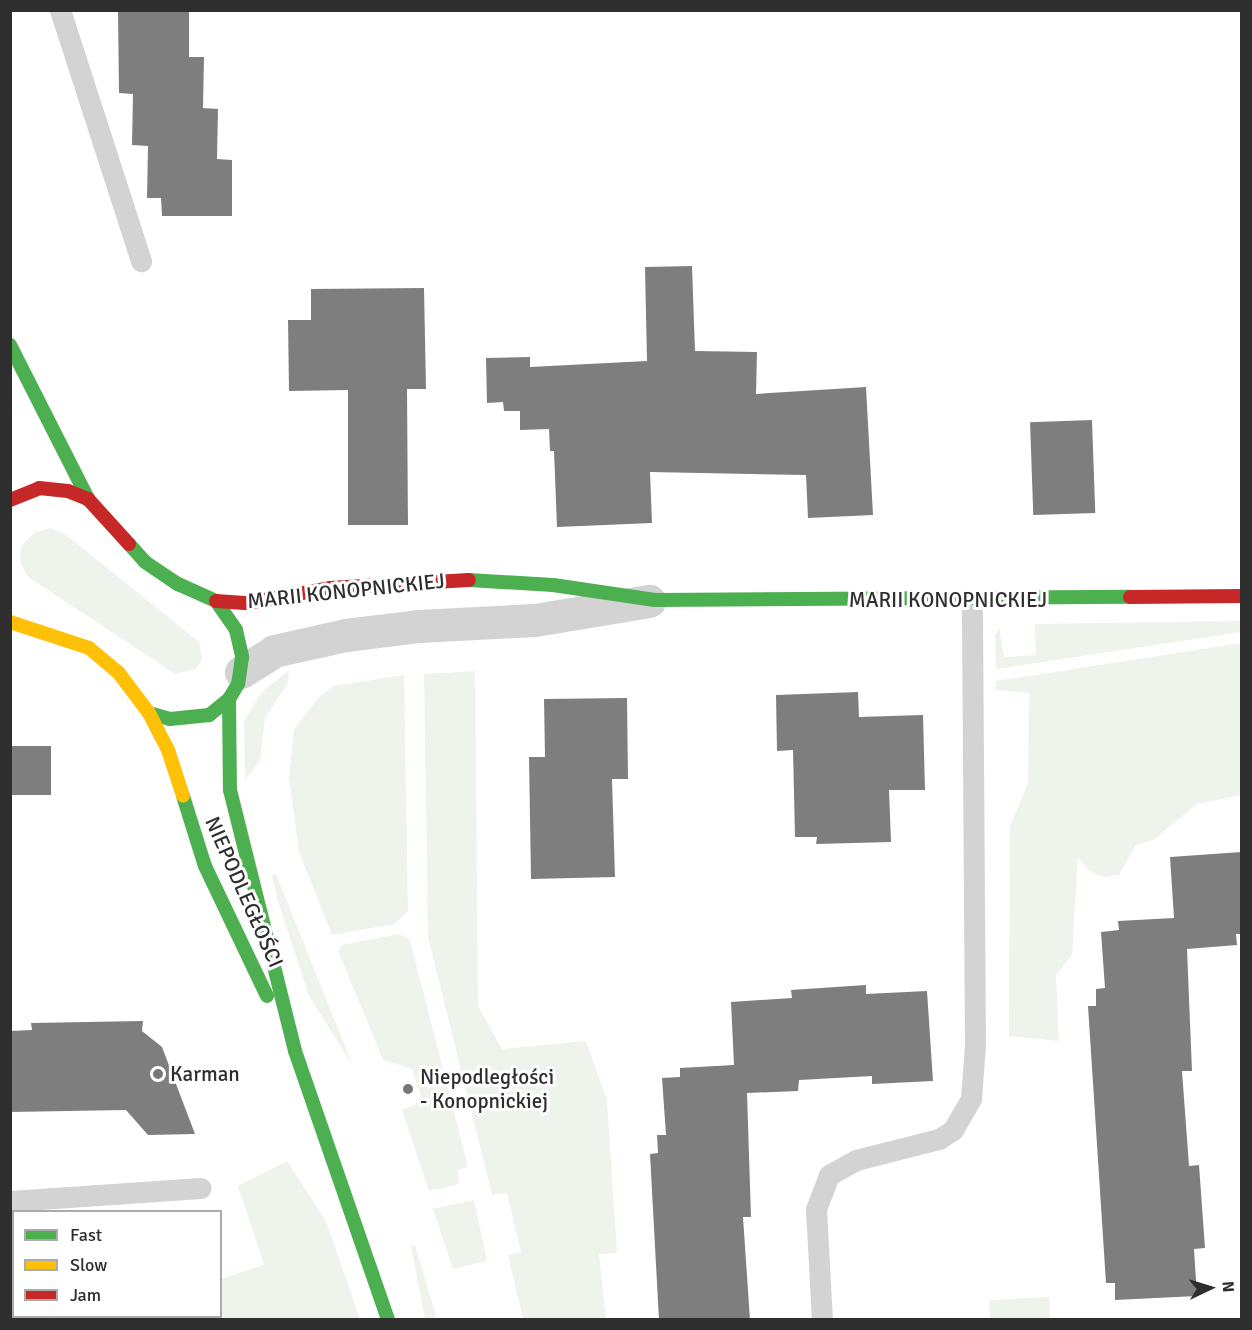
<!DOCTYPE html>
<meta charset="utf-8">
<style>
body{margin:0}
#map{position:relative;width:1252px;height:1330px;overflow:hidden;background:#fff;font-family:Signika,sans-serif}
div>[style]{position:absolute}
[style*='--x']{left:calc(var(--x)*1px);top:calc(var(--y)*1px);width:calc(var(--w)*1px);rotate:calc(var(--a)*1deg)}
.green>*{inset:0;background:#eef3ec;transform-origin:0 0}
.building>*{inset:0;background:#7e7e7e;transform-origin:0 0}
.lane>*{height:21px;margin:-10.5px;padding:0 10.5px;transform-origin:10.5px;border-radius:10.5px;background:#d3d3d3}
.street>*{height:33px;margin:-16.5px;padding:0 16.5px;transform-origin:16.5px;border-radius:16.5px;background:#d3d3d3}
.fast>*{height:14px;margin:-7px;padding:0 7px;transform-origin:7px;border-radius:7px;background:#4caf50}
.slow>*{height:14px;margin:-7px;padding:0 7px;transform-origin:7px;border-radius:7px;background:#ffc107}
.jam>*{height:14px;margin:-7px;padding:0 7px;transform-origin:7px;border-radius:7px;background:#c62828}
.dots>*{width:16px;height:16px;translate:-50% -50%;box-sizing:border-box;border:3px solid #fff;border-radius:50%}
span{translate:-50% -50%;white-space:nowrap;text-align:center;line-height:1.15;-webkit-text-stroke:6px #fff;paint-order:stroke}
.street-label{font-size:21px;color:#2e2e2e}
.poi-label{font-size:21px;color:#2e2e2e}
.left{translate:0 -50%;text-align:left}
.frame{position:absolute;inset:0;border:12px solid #2e2e2e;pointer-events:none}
.legend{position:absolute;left:12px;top:1210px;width:210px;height:108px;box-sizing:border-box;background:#fff;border:2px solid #ababab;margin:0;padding:8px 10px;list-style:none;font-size:18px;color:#2e2e2e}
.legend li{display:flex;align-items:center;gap:12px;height:30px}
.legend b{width:30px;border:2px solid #ababab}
.north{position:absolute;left:1180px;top:1258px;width:60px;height:60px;-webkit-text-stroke:4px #fff;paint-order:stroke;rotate:86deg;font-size:16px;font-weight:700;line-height:24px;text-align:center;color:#2e2e2e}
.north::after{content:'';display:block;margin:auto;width:21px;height:27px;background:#2e2e2e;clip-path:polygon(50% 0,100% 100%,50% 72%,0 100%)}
</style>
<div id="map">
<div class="green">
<i style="clip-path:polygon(50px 528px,66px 535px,199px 642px,202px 659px,196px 669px,175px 674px,27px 576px,20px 561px,22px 545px,34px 533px)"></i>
<i style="clip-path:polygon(1241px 621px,1241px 632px,996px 669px,995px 635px,999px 627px,1004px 657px,1036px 655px,1035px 624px)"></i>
<i style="clip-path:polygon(1241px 643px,1241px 795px,1197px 804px,1153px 840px,1136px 845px,1119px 875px,1103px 877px,1088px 870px,1078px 857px,1072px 955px,1056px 975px,1059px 1041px,1009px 1036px,1010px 826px,1028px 783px,1029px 693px,996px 690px,996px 681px)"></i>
<i style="clip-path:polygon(289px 670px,288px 683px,265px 718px,260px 761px,245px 780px,244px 721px,261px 693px)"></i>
<i style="clip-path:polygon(475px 671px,478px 1006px,502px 1049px,586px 1041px,607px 1100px,617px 1253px,599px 1254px,606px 1319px,523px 1319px,508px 1255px,521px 1252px,507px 1193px,492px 1195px,428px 937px,424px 674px)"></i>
<i style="clip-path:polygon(404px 675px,408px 911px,395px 924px,332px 935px,299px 852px,289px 778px,294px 729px,319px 697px,334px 686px)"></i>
<i style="clip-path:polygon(276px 874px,353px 1066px,309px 996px,279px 905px,272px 876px)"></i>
<i style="clip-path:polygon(399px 934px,410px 940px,468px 1167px,458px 1170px,459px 1184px,429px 1191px,402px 1110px,423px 1102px,412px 1069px,383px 1060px,338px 951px,342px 945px)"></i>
<i style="clip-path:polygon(287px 1161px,326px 1221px,360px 1319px,152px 1319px,152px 1317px,220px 1316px,221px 1279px,264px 1265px,238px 1186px)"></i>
<i style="clip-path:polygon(474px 1200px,487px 1261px,453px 1269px,433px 1209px)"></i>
<i style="clip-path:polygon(415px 1245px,437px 1319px,425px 1319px,411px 1246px)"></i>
<i style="left:1049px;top:1297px;width:22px;height:60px;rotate:87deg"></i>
</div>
<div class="building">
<i style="clip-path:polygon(118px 10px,189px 10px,189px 57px,204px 57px,203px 108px,218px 109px,217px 159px,232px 160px,232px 216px,162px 216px,161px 198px,147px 198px,148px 146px,132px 145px,133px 94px,119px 93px)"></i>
<i style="clip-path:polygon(692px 266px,695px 351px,757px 352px,756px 394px,866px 387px,873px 515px,808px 518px,806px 475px,650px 472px,652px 523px,557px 527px,554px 451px,550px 451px,549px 429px,520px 430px,520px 411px,504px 411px,503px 402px,487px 403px,486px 358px,530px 357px,530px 367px,647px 361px,645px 267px)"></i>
<i style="clip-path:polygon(424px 288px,426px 389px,407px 389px,408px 525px,348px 525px,348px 390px,289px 391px,288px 320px,311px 320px,311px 289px)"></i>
<i style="left:1092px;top:420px;width:93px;height:62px;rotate:88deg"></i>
<i style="clip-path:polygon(858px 692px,859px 717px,923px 715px,925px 790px,889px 790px,891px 842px,816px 844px,817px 837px,795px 837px,793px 750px,777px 751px,776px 695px)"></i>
<i style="clip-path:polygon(627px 698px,628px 779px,612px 779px,615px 877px,531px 879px,529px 757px,545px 757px,544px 699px)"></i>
<i style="left:10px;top:746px;width:41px;height:49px"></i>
<i style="clip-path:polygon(1242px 852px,1242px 934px,1236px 934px,1237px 945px,1187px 949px,1192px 1071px,1182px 1071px,1189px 1166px,1199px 1165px,1205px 1248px,1194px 1249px,1197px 1296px,1115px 1300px,1115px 1283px,1106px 1283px,1088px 1006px,1096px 1006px,1096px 989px,1105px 988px,1101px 932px,1119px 930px,1118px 921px,1174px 918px,1170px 857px)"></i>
<i style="clip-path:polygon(866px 985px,866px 994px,927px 991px,933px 1081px,872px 1084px,872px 1076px,799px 1080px,798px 1091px,747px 1093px,751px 1217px,743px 1217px,750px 1320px,659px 1320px,650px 1154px,658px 1153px,657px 1135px,666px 1135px,662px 1078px,680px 1077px,680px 1068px,734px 1065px,731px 1002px,792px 998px,791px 990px)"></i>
<i style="clip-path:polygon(143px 1021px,142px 1031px,162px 1047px,195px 1134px,148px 1135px,126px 1110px,10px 1112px,10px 1031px,32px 1030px,31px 1023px)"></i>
</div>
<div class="lane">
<i style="--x:60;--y:10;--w:264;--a:72.1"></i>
<i style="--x:10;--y:1201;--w:191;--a:-3.9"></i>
<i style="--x:822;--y:1320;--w:111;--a:-93.1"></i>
<i style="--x:816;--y:1209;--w:36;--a:-69"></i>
<i style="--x:829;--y:1175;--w:31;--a:-29"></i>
<i style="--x:856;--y:1160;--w:86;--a:-14.2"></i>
<i style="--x:939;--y:1139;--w:17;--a:-33"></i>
<i style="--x:953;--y:1130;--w:36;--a:-60"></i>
<i style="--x:971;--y:1099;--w:54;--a:-85.8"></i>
<i style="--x:975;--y:1045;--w:445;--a:-90.4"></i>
</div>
<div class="street">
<i style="--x:241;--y:672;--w:39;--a:-32"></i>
<i style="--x:274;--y:651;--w:74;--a:-12.5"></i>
<i style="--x:346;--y:635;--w:74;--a:-7"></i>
<i style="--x:419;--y:626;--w:116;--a:-3"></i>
<i style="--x:535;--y:620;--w:116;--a:-9.5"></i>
</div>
<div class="fast">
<i style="--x:10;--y:345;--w:173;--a:63.1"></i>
<i style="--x:129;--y:544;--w:24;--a:48"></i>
<i style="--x:145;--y:562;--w:40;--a:34"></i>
<i style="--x:178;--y:584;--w:42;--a:24.1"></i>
<i style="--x:216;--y:601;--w:35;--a:55"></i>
<i style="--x:236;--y:630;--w:28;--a:77"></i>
<i style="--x:242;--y:657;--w:27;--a:98"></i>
<i style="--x:238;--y:684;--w:17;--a:121"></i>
<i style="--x:229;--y:699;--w:26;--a:141"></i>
<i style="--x:209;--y:715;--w:39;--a:174"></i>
<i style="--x:170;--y:719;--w:22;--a:-164"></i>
<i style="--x:469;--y:580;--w:84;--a:3.4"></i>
<i style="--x:553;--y:585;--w:103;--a:8.4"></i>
<i style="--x:655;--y:600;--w:475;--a:-0.4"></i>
<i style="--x:229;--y:699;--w:91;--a:89.4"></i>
<i style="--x:230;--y:790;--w:269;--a:76"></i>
<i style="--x:295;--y:1051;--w:285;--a:70.9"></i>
<i style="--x:183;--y:796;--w:73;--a:72.6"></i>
<i style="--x:205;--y:866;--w:144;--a:64.5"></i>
</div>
<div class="slow">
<i style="--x:10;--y:622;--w:83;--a:18.2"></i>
<i style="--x:89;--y:648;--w:38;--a:40"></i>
<i style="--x:118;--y:672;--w:51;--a:52.9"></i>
<i style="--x:149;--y:713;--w:42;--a:62.8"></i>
<i style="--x:168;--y:750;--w:48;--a:71.9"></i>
</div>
<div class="jam">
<i style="--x:10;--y:500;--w:31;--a:-22"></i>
<i style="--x:39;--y:488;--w:29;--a:6"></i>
<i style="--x:68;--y:491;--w:22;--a:22"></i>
<i style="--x:88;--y:499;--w:61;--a:47.7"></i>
<i style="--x:1130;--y:597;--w:112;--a:-0.5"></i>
<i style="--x:216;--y:601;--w:32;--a:4"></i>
<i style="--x:248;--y:603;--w:83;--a:-10.4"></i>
<i style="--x:330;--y:588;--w:139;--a:-3.3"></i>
</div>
<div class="dots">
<i style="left:158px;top:1074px;background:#777"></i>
<i style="left:408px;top:1089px;background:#777"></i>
</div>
<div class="street-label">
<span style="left:346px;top:591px;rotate:-6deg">MARII KONOPNICKIEJ</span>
<span style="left:948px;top:600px">MARII KONOPNICKIEJ</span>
<span style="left:244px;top:892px;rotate:66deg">NIEPODLEGŁOŚCI</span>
</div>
<div class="poi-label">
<span class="left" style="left:170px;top:1074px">Karman</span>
<span class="left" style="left:420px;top:1089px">Niepodległości<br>- Konopnickiej</span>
</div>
<div class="frame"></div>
<ul class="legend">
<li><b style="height:8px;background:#4caf50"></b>Fast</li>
<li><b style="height:8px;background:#ffc107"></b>Slow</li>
<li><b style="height:8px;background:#c62828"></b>Jam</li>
</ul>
<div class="north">N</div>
</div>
